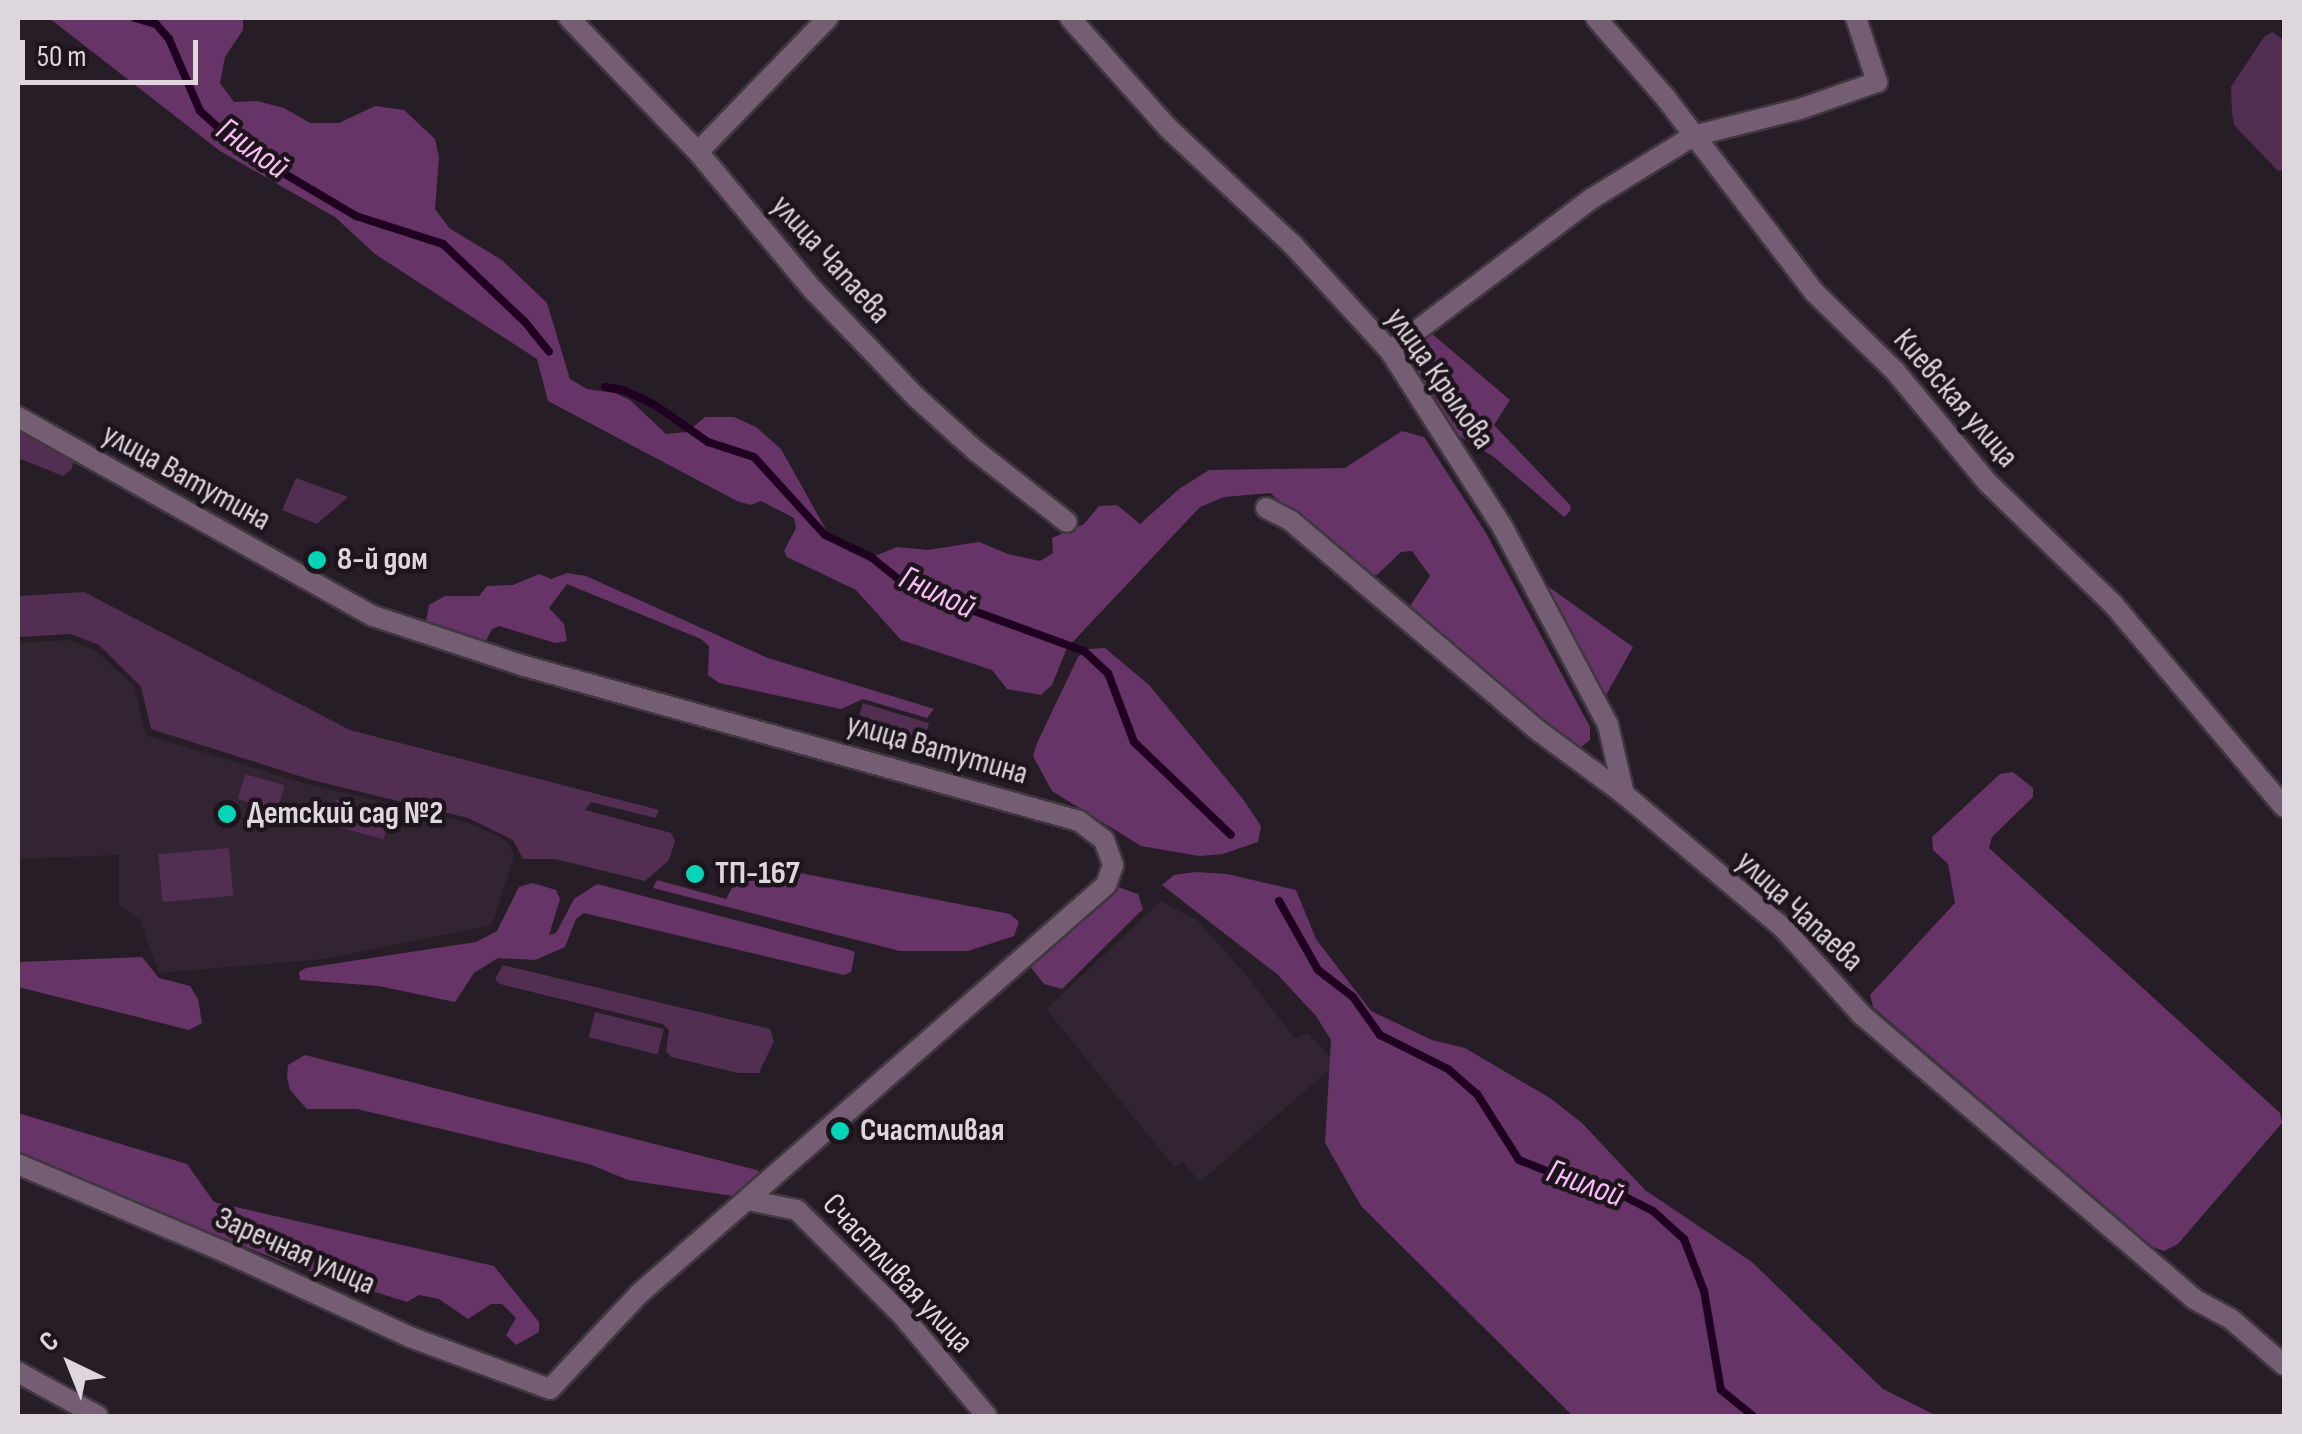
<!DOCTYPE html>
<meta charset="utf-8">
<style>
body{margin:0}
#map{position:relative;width:2302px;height:1434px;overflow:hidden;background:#261d26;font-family:"Sofia Sans Condensed",sans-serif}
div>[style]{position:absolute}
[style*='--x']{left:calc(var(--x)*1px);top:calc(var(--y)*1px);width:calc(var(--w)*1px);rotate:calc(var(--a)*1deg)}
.built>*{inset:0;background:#322432}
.green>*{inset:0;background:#532e53;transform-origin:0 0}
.forest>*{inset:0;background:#673467}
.stream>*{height:8px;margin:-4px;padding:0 4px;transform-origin:4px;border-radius:4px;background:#200021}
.roads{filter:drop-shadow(2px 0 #403740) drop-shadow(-2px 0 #403740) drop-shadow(0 2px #403740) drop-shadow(0 -2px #403740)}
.street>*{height:20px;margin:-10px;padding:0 10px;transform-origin:10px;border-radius:10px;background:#755d74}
.dots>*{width:28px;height:28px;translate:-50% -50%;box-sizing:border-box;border:5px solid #1d141c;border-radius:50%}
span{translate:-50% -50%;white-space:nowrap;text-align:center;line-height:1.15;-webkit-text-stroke:9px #1d141c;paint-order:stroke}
.street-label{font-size:32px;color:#ddd7dd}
.poi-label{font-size:32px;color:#ddd7dd;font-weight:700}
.left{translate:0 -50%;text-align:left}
.water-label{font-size:35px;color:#f9bbf7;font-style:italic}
.frame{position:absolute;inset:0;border:20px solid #ddd7dd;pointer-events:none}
.north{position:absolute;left:20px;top:1314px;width:100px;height:100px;-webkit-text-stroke:8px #1d141c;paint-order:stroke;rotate:317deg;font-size:28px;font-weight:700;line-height:40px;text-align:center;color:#ddd7dd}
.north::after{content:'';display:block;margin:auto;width:35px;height:45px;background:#ddd7dd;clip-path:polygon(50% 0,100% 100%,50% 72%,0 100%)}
.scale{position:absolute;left:20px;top:40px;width:178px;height:45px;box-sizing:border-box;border:5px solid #ddd7dd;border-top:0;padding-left:12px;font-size:30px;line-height:35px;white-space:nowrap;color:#ddd7dd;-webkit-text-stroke:8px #1d141c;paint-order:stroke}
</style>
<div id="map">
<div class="built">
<i style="clip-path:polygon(69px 640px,95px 650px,134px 686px,146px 735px,311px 785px,466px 822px,497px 835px,510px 845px,514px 856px,492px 925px,324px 959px,159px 973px,140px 920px,119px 905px,119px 855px,18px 859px,18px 643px)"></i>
<i style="clip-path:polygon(1161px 901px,1197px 920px,1247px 976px,1294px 1038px,1308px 1033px,1336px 1064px,1200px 1182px,1182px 1161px,1174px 1167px,1046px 1009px)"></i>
</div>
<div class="green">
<i style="clip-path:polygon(2272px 32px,2284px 40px,2284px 171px,2277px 170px,2234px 125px,2232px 113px,2231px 87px,2264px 37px)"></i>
<i style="clip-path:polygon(18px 427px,65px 455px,73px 462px,72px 469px,63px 476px,18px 458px)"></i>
<i style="clip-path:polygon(296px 478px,348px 497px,317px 524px,282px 510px)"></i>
<i style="clip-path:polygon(84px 592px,350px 730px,659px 810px,656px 818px,591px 802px,585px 810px,671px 833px,675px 841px,669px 860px,645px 881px,555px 859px,523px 859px,513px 840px,468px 818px,312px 780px,151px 729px,141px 687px,99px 645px,71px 634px,18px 637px,18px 596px)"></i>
<i style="left:863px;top:703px;width:69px;height:34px;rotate:17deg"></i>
<i style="left:245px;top:774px;width:41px;height:26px;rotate:16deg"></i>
<i style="left:336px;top:799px;width:57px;height:26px;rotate:16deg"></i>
<i style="left:229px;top:848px;width:48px;height:71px;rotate:85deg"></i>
<i style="clip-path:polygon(503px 965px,770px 1029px,774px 1041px,759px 1073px,738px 1073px,671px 1057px,666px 1051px,669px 1030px,663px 1024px,500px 984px,495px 979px)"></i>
<i style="left:595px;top:1012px;width:71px;height:26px;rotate:14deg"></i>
</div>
<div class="forest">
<i style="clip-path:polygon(49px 18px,243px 18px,243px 30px,225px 57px,220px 83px,234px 102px,257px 101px,284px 108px,310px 123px,339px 123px,375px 106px,404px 110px,435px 139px,439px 157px,435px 209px,449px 228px,502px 260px,547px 303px,570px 379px,587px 389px,615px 393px,630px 400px,666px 434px,687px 432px,705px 417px,734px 417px,756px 427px,781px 449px,829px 535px,850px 552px,872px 557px,897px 547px,928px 550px,979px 542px,1008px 554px,1040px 561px,1053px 553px,1052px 538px,1084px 524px,1099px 506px,1117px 505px,1140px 524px,1179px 489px,1209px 470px,1345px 468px,1402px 431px,1424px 437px,1486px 533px,1590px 727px,1590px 740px,1576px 751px,1414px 613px,1410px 606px,1430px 576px,1412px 551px,1401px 552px,1377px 575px,1369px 574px,1270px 493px,1224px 497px,1200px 507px,1067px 648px,1052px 685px,1041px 695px,1007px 689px,992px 670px,901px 640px,856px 590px,787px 557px,784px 551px,796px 528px,794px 518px,761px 501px,751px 505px,737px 501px,548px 401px,537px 359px,375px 254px,335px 217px,220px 151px)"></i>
<i style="clip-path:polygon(1431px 333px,1510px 400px,1494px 425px,1570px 505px,1571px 510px,1564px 517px,1494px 457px,1454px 433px,1403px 353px,1422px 334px)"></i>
<i style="clip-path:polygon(567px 573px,586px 576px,768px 658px,934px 709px,927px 718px,863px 699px,841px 709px,719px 683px,708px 675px,709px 646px,701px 639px,567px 584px,549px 608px,564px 624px,567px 641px,555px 643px,499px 626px,492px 629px,485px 643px,425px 626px,429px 605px,445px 596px,479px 596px,487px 586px,513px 585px,539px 574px,551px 579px)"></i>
<i style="clip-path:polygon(1546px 585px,1633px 647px,1606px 695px,1598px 696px,1542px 588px)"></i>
<i style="clip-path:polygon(1105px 648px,1149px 685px,1243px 799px,1261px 826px,1258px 842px,1223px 854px,1199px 856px,1141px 846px,1052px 791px,1033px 756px,1037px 743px,1078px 657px,1089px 649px)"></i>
<i style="clip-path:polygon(2013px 772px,2033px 788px,2033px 797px,1992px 837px,1989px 848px,2280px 1113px,2282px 1123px,2178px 1244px,2164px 1251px,2153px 1247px,1873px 1007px,1870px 995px,1955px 903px,1948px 864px,1933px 850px,1932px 837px,2000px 774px)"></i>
<i style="clip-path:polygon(785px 870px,1010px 914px,1019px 922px,1014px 936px,968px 951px,900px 951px,653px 888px,657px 880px,726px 899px,733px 886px)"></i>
<i style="clip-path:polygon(1196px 872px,1227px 874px,1296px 890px,1316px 939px,1371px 1011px,1432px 1040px,1465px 1048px,1550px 1098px,1582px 1123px,1645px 1190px,1752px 1262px,1883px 1389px,1937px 1416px,1573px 1416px,1361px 1206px,1325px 1143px,1331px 1040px,1316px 1016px,1277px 974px,1162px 885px,1174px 875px)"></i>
<i style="clip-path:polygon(532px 883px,556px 890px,560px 899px,549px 935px,556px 933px,574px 899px,597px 884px,850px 950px,855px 952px,851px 972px,844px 975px,584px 913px,576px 919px,565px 947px,535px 960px,498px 958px,474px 973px,455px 1002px,379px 986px,300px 980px,299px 972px,306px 968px,476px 942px,497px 931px,519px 887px)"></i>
<i style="clip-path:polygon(1115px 886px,1138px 894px,1143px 909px,1062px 989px,1044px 984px,1029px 965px)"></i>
<i style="clip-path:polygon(142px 957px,159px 978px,190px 986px,198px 999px,202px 1023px,189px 1030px,18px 987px,18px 962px)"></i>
<i style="clip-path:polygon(305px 1055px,757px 1170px,763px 1175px,739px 1197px,628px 1180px,589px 1164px,357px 1109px,307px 1109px,290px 1090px,287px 1078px,288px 1065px)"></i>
<i style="clip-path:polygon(18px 1113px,187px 1164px,214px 1202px,494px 1266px,539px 1322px,539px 1332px,516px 1345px,506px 1335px,516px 1318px,502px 1304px,491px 1304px,468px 1319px,439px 1299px,419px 1295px,407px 1302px,290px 1265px,18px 1154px)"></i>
</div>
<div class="stream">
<i style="--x:135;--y:18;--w:22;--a:16"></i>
<i style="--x:156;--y:24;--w:20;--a:49"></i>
<i style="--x:169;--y:39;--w:78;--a:66.7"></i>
<i style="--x:200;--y:111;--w:55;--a:42.1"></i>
<i style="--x:241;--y:148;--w:134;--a:30.6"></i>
<i style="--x:356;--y:216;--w:91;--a:17.8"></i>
<i style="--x:443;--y:244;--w:113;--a:43.6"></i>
<i style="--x:525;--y:322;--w:38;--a:51"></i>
<i style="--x:605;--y:387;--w:19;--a:9"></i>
<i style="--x:624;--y:390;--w:34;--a:26"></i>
<i style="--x:655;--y:405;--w:65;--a:34.9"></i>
<i style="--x:708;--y:442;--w:48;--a:18.1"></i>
<i style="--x:754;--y:457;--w:105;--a:47.7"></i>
<i style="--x:825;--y:535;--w:51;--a:25.6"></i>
<i style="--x:871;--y:557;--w:48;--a:39"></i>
<i style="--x:908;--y:587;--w:187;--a:20"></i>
<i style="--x:1084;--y:651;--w:33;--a:43"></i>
<i style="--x:1108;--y:673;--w:74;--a:69.4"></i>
<i style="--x:1134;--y:742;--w:134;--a:43.8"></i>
<i style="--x:1279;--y:901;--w:79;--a:60.5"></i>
<i style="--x:1318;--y:970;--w:44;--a:37.6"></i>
<i style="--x:1353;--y:997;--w:47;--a:54.6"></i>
<i style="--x:1380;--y:1035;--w:76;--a:26.6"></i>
<i style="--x:1448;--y:1069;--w:38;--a:41"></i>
<i style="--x:1477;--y:1094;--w:78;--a:57.5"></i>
<i style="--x:1519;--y:1160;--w:46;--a:21.6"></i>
<i style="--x:1562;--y:1177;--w:43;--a:12.1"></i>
<i style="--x:1604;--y:1186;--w:55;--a:27"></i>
<i style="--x:1653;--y:1211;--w:42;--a:42.1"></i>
<i style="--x:1684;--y:1239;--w:56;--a:69"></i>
<i style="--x:1704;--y:1291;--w:100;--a:80.3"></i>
<i style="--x:1721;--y:1390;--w:41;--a:39.1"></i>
</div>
<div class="roads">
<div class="street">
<i style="--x:569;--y:18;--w:186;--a:46.1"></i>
<i style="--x:698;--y:152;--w:181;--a:50.2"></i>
<i style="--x:814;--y:291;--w:147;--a:46.1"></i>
<i style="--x:916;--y:397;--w:81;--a:42"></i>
<i style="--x:976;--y:451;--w:115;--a:38"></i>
<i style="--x:1070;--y:18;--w:147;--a:48.3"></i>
<i style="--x:1168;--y:128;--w:170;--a:43.1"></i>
<i style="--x:1292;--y:244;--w:145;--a:47.5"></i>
<i style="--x:1390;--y:351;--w:210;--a:57.4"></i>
<i style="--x:1503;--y:528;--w:223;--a:61.9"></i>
<i style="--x:1608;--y:725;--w:71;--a:76.9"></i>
<i style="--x:1596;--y:18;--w:105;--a:48.9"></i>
<i style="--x:1665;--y:97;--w:245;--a:52.6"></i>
<i style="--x:1814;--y:292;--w:113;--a:44.3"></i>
<i style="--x:1895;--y:371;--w:146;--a:50.3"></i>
<i style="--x:1988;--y:483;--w:174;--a:44.1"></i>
<i style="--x:2113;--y:604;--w:265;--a:49.9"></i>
<i style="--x:698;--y:152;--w:187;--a:-45.9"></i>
<i style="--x:1390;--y:351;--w:252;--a:-37.1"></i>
<i style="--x:1591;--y:199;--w:120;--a:-31.7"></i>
<i style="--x:1693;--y:136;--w:110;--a:-14.2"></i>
<i style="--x:1800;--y:109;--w:82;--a:-19.3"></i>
<i style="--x:1877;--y:82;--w:67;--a:-108.2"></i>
<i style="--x:18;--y:417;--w:407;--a:29.3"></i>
<i style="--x:373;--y:616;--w:156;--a:18.3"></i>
<i style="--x:521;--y:665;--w:579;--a:15.62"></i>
<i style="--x:1079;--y:821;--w:31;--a:37"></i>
<i style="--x:1104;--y:840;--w:27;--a:70"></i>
<i style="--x:1113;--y:865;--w:21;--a:109"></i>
<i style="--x:1106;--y:885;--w:621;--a:138.79"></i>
<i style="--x:639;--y:1294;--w:130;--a:133.1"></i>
<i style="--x:550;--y:1389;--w:149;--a:-159.6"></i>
<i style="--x:410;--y:1337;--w:204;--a:-155.3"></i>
<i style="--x:225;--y:1252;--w:225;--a:-157"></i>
<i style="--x:1266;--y:508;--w:28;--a:27"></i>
<i style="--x:1291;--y:521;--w:326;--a:40.3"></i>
<i style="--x:1540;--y:732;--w:104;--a:36.4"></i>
<i style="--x:1624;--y:794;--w:208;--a:40.1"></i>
<i style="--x:1783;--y:928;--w:118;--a:47.8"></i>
<i style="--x:1862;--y:1015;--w:437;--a:40.5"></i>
<i style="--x:2194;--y:1299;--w:42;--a:28.4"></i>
<i style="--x:2231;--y:1319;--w:70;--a:41"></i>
<i style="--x:748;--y:1200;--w:50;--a:11.5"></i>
<i style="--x:797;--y:1210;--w:147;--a:45"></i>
<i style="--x:901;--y:1314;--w:133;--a:49.9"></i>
<i style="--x:18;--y:1372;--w:91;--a:28.8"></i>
</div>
</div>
<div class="dots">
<i style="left:317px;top:560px;background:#04d5b6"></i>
<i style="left:227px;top:814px;background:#04d5b6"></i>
<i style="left:695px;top:874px;background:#04d5b6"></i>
<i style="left:840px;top:1131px;background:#04d5b6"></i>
</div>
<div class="street-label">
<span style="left:830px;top:260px;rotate:48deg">улица Чапаева</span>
<span style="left:1439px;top:379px;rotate:55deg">улица Крылова</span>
<span style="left:1955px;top:399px;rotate:49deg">Киевская улица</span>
<span style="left:186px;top:478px;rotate:29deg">улица Ватутина</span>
<span style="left:937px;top:750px;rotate:16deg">улица Ватутина</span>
<span style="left:1799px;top:912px;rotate:43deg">улица Чапаева</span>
<span style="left:295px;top:1252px;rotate:24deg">Заречная улица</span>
<span style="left:897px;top:1274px;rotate:47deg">Счастливая улица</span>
</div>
<div class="poi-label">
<span class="left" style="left:337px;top:560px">8-й дом</span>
<span class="left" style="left:247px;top:814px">Детский сад №2</span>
<span class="left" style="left:715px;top:874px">ТП-167</span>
<span class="left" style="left:860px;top:1131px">Счастливая</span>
</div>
<div class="water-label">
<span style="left:252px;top:149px;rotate:35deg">Гнилой</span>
<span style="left:937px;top:593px;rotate:25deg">Гнилой</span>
<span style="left:1585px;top:1184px;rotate:20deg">Гнилой</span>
</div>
<div class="frame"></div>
<div class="north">С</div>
<div class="scale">50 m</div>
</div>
